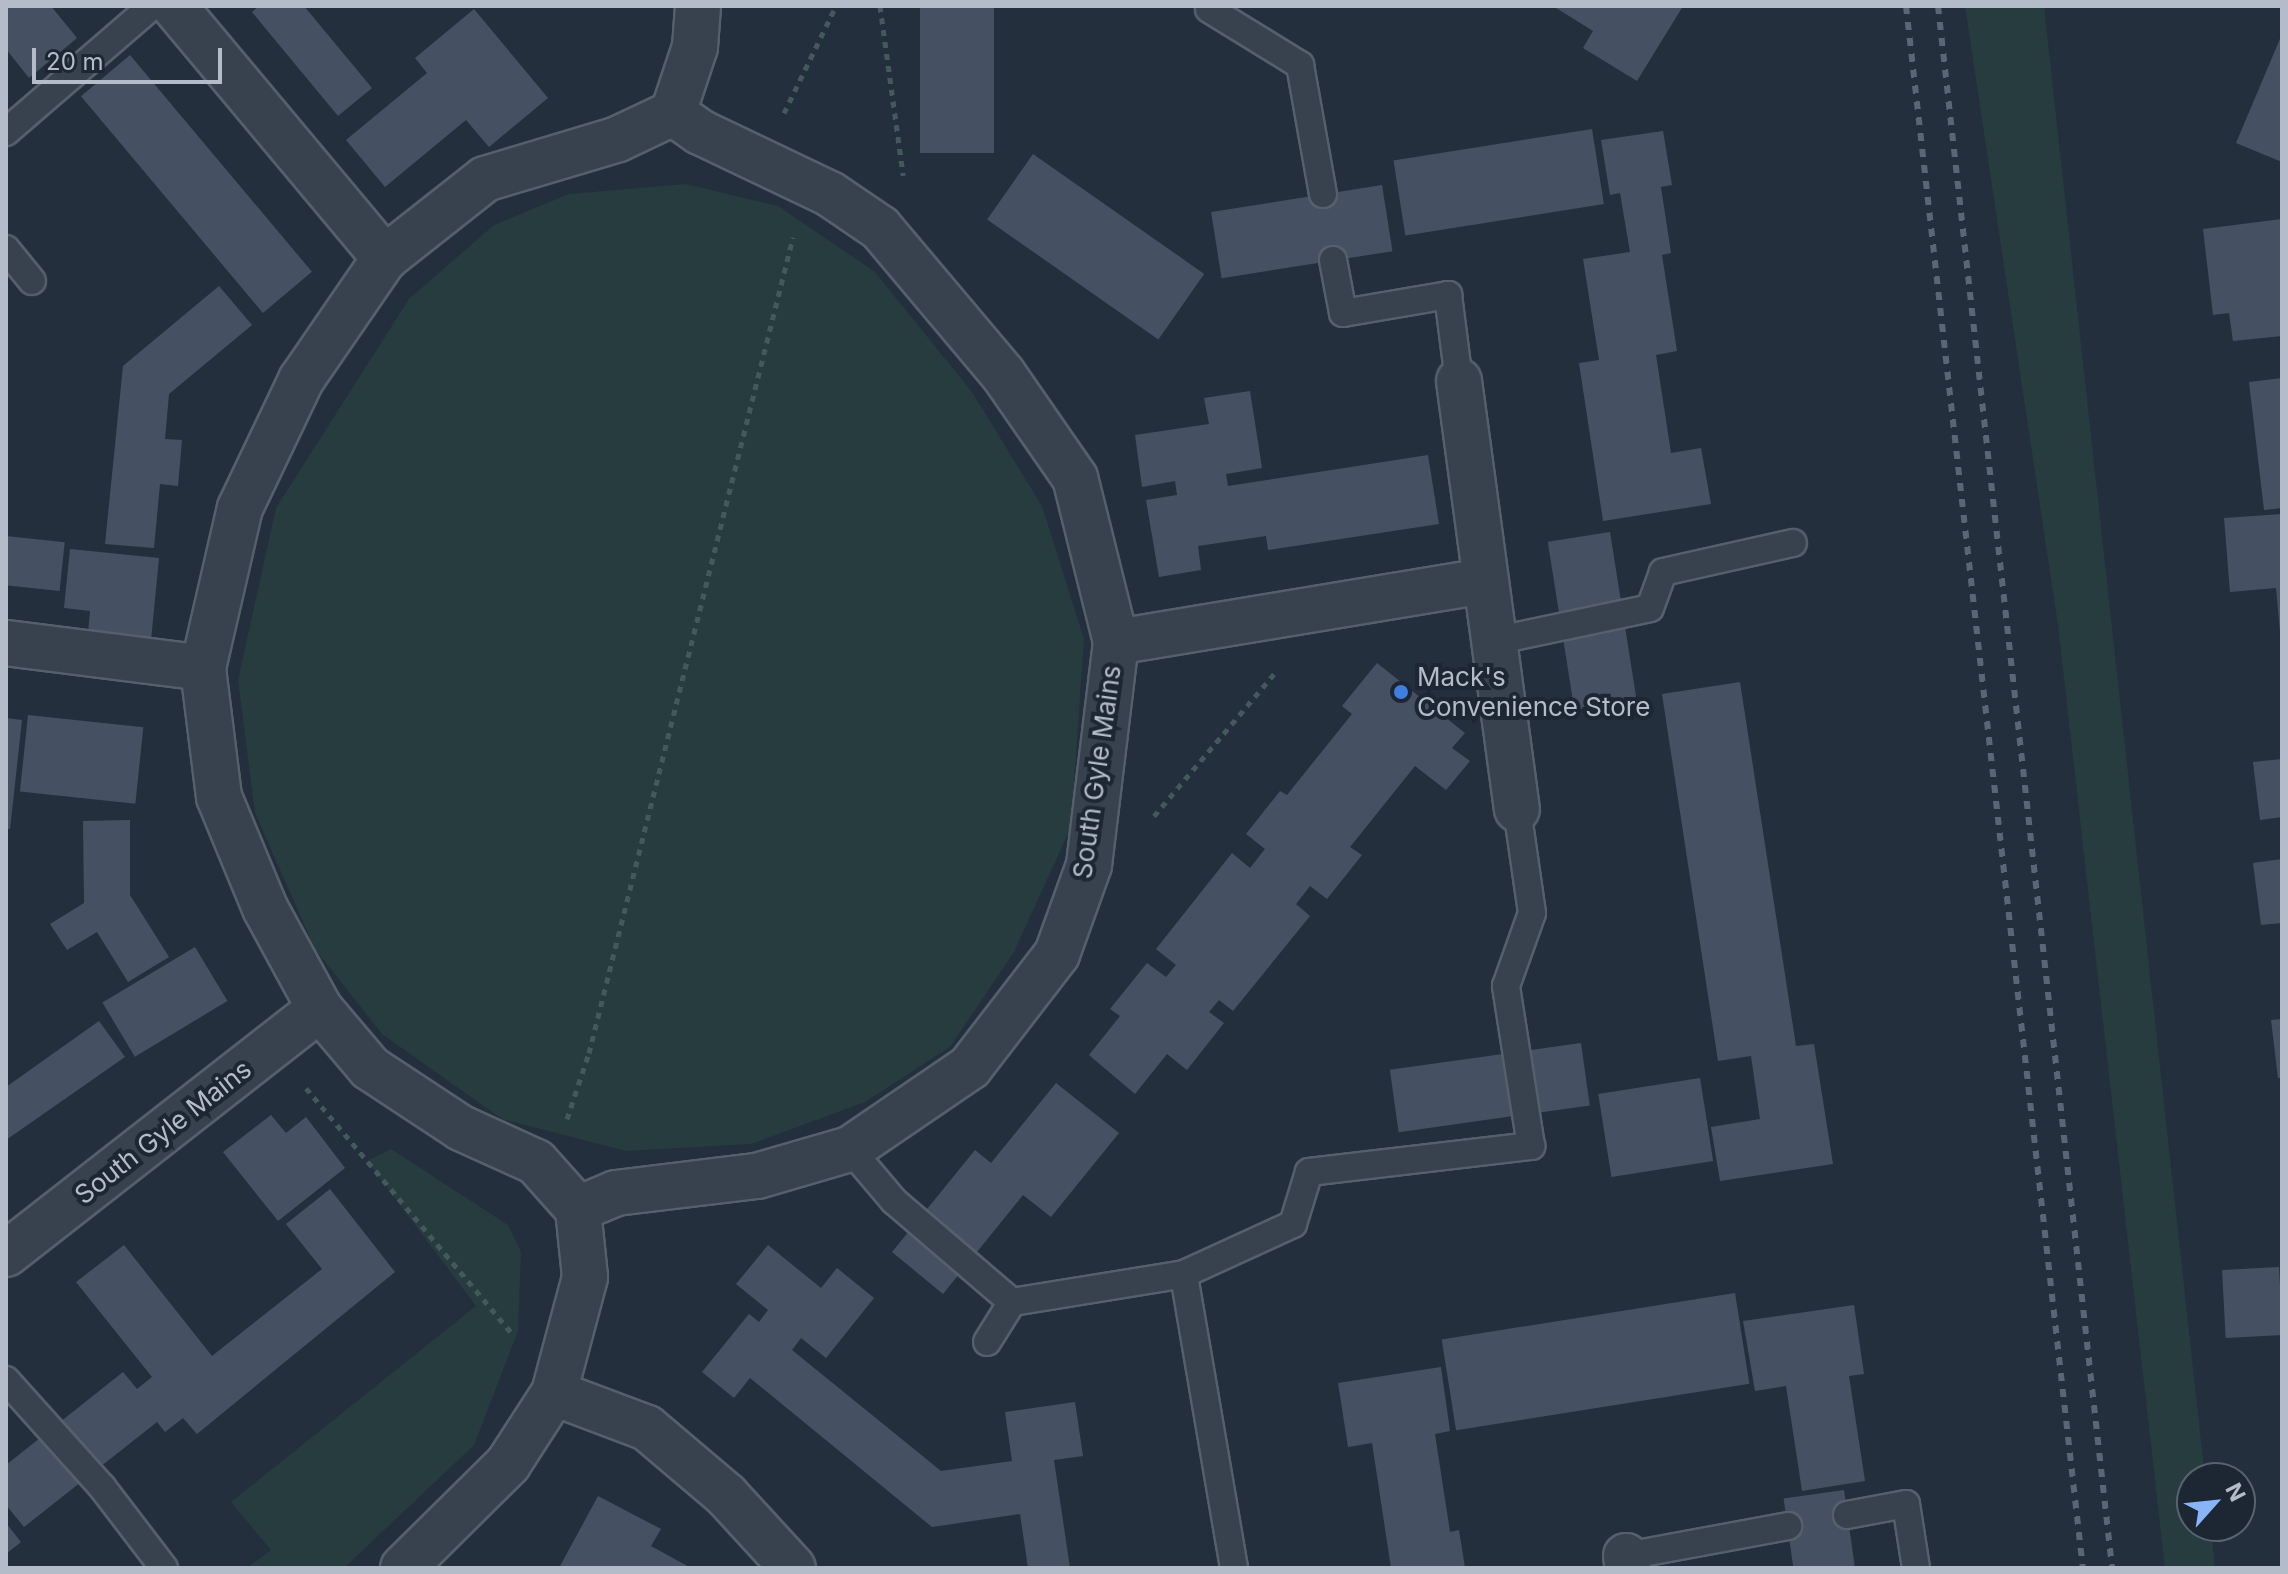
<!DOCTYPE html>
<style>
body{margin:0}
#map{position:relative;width:2288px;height:1574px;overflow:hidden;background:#242f3e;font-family:Inter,sans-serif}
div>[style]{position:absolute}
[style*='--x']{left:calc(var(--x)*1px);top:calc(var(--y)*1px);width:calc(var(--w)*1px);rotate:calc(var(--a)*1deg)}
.green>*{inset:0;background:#263c3f}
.building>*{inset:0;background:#455162;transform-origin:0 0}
.path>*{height:5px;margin-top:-2.5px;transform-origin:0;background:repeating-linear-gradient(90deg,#44595c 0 6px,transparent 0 12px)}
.roads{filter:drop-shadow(2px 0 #565f6c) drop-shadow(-2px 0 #565f6c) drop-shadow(0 2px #565f6c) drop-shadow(0 -2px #565f6c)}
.lane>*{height:26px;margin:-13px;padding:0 13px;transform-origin:13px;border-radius:13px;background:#38414e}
.street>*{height:44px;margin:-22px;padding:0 22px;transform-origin:22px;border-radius:22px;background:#38414e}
.rail>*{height:6px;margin-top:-3px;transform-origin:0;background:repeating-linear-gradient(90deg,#5a6575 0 8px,transparent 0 16px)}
.dots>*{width:22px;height:22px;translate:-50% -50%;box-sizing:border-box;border:4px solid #1d2633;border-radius:50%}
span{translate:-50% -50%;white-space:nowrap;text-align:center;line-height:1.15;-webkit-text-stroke:8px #1d2633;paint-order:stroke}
.poi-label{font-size:26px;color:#b4bcc9}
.left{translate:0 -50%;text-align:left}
.street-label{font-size:26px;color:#b4bcc9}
.frame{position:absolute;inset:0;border:8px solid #b4bcc9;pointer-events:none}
.north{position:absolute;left:2176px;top:1462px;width:80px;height:80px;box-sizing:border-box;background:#1d2633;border:2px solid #59626f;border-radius:50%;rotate:63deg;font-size:22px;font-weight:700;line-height:32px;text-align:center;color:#b4bcc9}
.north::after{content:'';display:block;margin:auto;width:28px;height:36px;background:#8ab4f8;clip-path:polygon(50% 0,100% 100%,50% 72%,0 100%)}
.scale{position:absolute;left:32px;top:48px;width:190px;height:36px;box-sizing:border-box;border:4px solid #b4bcc9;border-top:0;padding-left:10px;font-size:24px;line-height:28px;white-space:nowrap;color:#b4bcc9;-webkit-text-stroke:6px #1d2633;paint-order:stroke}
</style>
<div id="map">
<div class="green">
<i style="clip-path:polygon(1965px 6px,2044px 6px,2205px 1478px,2192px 1478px,2192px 1526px,2211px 1526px,2215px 1568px,2165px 1568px,2058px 625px)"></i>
<i style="clip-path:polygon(686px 184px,778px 206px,875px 272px,972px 392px,1042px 506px,1084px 639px,1071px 827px,1014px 952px,950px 1047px,865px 1102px,751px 1144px,626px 1151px,502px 1119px,382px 1034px,315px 949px,255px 813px,238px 680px,276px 508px,409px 299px,494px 225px,569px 194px)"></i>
<i style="clip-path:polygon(391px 1149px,508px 1225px,521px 1252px,518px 1331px,474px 1445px,344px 1568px,247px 1568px,271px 1550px,231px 1502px,476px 1306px,367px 1161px)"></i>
</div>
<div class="building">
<i style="clip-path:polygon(6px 6px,51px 6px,77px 38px,29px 78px,6px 49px)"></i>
<i style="clip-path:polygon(259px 6px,304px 6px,372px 88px,338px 116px,252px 12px)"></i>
<i style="left:920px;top:6px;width:74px;height:147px"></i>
<i style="clip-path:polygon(1553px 6px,1683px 6px,1637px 81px,1583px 48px,1593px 31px)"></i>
<i style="clip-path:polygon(474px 9px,548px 98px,489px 147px,466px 120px,385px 187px,346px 140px,427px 73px,415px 58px)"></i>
<i style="clip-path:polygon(2282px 34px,2282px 162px,2236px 143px)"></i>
<i style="left:130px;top:55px;width:283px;height:64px;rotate:50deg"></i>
<i style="left:1592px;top:129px;width:76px;height:201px;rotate:81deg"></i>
<i style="clip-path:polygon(1663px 131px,1672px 185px,1661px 187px,1671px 253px,1662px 255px,1677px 351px,1656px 355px,1671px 453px,1701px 448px,1711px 504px,1603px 521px,1579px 363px,1599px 360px,1583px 259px,1630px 252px,1620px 193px,1610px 195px,1601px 140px)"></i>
<i style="left:1033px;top:154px;width:209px;height:80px;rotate:35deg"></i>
<i style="left:1382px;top:185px;width:67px;height:173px;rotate:81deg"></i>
<i style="clip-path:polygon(2282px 219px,2282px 336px,2233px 341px,2229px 313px,2213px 315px,2203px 229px)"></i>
<i style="clip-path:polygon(219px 286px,252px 325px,169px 394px,165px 439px,182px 440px,178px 486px,160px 484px,154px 548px,105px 544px,123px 366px)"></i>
<i style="clip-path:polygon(2282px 378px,2282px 508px,2264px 510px,2249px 382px)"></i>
<i style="clip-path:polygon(1250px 391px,1262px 468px,1226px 474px,1228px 486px,1428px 455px,1439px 524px,1268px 550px,1266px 536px,1198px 546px,1201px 570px,1159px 577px,1146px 500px,1177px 495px,1175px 481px,1142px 487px,1135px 435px,1209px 424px,1204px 398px)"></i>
<i style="clip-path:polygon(2282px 514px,2282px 632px,2280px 632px,2276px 588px,2230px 592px,2224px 518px)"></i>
<i style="left:1610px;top:532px;width:170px;height:63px;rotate:81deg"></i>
<i style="left:6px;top:536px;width:59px;height:49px;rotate:6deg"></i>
<i style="clip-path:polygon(70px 549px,159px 558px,151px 640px,88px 634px,90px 611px,64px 608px)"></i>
<i style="clip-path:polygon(1377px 663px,1465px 733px,1452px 748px,1470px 761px,1446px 790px,1415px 766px,1350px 847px,1362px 855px,1327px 899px,1310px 886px,1296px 904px,1310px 916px,1233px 1011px,1219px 1000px,1209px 1012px,1224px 1023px,1187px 1070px,1167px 1054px,1135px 1094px,1089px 1055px,1120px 1016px,1110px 1009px,1147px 963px,1166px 977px,1176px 965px,1156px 949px,1232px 853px,1250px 868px,1265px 849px,1246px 834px,1280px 791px,1287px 795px,1352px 714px,1342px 706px)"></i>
<i style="clip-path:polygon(1740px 682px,1796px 1046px,1814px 1044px,1833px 1164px,1720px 1181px,1711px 1127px,1760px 1119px,1751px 1056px,1718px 1061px,1662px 694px)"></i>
<i style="left:28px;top:715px;width:116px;height:77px;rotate:6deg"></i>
<i style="clip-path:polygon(6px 718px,22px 720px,10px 829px,6px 829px)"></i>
<i style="clip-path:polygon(2282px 759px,2282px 817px,2260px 820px,2253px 762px)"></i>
<i style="clip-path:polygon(130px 820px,130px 895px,169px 957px,128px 982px,97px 932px,67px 950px,50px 924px,84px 903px,83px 821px)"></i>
<i style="clip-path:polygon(2282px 859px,2282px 923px,2261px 925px,2253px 863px)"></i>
<i style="left:195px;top:947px;width:63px;height:108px;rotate:59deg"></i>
<i style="clip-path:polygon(2282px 1019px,2282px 1078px,2278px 1078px,2271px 1020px)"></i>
<i style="clip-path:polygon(99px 1021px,125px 1057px,6px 1140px,6px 1087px)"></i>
<i style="left:1581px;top:1043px;width:63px;height:193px;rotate:82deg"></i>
<i style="left:1700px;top:1078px;width:84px;height:103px;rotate:81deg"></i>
<i style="clip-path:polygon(1056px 1083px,1119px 1133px,1051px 1217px,1023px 1195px,943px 1294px,892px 1252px,975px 1150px,991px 1163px)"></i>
<i style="clip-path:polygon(271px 1115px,286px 1133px,306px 1117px,345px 1168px,278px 1221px,223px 1152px)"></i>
<i style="clip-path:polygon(330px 1189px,395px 1272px,197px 1434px,183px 1418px,165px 1432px,157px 1422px,24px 1527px,6px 1505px,6px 1465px,123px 1372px,137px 1389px,152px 1377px,76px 1282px,124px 1245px,212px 1356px,322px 1269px,286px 1224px)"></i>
<i style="clip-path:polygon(768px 1245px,821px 1288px,837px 1268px,874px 1298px,826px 1358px,801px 1338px,792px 1350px,941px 1471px,1012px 1461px,1005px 1412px,1075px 1402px,1083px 1456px,1054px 1460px,1070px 1568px,1028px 1568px,1020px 1514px,932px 1527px,750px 1378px,734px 1398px,702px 1372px,749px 1314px,759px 1322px,768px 1310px,736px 1284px)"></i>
<i style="left:2279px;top:1267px;width:68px;height:57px;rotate:87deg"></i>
<i style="left:1735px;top:1293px;width:92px;height:297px;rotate:81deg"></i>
<i style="clip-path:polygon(1854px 1305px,1864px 1374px,1849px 1376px,1865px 1481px,1802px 1491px,1786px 1386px,1755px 1391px,1743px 1321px)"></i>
<i style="clip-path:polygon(1441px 1367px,1450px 1431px,1435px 1434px,1450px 1532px,1459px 1530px,1465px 1568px,1391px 1568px,1372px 1443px,1348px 1447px,1338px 1383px)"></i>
<i style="left:1844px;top:1490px;width:79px;height:61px;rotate:82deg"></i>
<i style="clip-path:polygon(598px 1496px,661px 1529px,651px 1546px,691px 1568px,559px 1568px)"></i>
<i style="clip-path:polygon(6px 1523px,21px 1542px,6px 1554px)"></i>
</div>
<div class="path">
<i style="--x:880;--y:6;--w:171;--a:82.2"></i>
<i style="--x:784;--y:113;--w:119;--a:-64.1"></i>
<i style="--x:1154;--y:816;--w:186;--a:-49.8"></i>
<i style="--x:306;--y:1088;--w:322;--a:50"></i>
<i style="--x:567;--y:1119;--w:70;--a:-71.6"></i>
<i style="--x:589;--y:1053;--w:841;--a:-75.96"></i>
</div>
<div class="roads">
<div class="lane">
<i style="--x:1209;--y:9;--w:107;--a:31.6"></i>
<i style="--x:1300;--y:65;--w:131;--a:79.9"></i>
<i style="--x:6;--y:132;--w:193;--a:-40.8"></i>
<i style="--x:6;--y:249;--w:41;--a:50.9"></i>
<i style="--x:1333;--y:260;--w:54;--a:79.3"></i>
<i style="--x:1343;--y:313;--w:107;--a:-9.7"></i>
<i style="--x:1448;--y:295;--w:87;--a:82.7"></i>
<i style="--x:1494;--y:641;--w:159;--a:-11.9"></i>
<i style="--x:1650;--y:608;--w:38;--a:-70"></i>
<i style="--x:1663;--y:572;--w:133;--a:-12.6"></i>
<i style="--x:850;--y:1149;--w:68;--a:49.8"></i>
<i style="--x:894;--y:1201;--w:155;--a:40.6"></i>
<i style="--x:1012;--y:1302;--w:47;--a:122"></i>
<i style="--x:1012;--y:1302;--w:174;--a:-9.2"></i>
<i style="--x:6;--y:1380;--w:144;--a:48.1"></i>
<i style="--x:102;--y:1487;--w:102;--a:52.6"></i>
<i style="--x:1847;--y:1515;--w:60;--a:-10.6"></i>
<i style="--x:1906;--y:1504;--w:65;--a:81.1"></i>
<i style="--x:1626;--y:1556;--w:165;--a:-10.5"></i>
<i style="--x:1234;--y:1568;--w:298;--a:-99.7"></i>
<i style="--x:1184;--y:1274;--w:120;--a:-24.6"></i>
<i style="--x:1293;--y:1224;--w:54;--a:-72.9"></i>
<i style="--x:1309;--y:1172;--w:224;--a:-6.7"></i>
<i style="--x:1531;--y:1146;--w:162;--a:-98.9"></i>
<i style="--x:1506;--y:986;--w:77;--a:-70.4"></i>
<i style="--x:1532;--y:913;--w:105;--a:-98.2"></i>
</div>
<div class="street">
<i style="--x:174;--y:6;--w:329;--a:50.1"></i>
<i style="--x:1459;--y:381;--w:432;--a:82.3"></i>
<i style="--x:1116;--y:642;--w:374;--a:-9.4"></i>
<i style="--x:6;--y:643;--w:199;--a:7.2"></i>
<i style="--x:578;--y:1209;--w:41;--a:-22.8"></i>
<i style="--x:616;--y:1193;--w:142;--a:-6.9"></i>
<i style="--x:757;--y:1176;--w:97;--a:-16.2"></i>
<i style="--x:850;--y:1149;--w:145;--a:-34.3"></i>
<i style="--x:970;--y:1067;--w:143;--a:-52.4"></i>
<i style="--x:1057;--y:954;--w:95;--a:-70.2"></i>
<i style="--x:1089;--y:865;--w:225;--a:-83.1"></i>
<i style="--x:1116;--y:642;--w:169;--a:-104"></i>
<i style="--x:1075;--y:478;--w:126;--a:-124.7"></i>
<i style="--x:1003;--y:374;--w:191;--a:-130.1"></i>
<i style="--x:880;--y:228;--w:60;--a:-145.8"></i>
<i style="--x:830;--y:194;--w:144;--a:-154.5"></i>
<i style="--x:700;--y:132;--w:33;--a:-145"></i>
<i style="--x:6;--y:1254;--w:398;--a:-38"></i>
<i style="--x:554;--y:1393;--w:99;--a:20.6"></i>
<i style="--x:647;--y:1428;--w:104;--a:40.3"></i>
<i style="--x:726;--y:1495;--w:99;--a:47.5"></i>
<i style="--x:1626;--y:1556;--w:12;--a:81"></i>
<i style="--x:403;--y:1568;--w:148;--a:-44.7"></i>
<i style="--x:508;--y:1464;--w:85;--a:-57.1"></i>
<i style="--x:554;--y:1393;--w:120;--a:-75"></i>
<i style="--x:585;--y:1277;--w:68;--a:-95.9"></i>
<i style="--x:578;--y:1209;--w:63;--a:-131.8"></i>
<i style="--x:536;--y:1162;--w:82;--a:-155.6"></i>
<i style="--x:461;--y:1128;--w:109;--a:-146.6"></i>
<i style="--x:370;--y:1068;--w:77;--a:-130.3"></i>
<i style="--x:320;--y:1009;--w:115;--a:-118.6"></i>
<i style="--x:265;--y:908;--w:120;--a:-112.5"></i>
<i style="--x:219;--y:797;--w:130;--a:-97.1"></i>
<i style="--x:203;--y:668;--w:164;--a:-77"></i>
<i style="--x:240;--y:508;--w:142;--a:-64.5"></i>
<i style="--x:301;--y:380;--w:148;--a:-55.5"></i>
<i style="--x:385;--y:258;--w:127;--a:-38.3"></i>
<i style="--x:485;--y:179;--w:139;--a:-16.7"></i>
<i style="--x:618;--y:139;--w:61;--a:-25.3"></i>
<i style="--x:673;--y:113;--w:70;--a:-71.6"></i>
<i style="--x:695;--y:47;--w:41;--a:-85.8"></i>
</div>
</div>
<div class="rail">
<i style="--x:1906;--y:6;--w:1572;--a:83.54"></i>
<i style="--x:1938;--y:6;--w:1572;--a:83.64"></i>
</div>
<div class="dots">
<i style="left:1401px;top:692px;background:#3f7fe0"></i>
</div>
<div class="poi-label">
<span class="left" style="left:1417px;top:692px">Mack's<br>Convenience Store</span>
</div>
<div class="street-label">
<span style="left:1097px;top:772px;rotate:-82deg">South Gyle Mains</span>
<span style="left:163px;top:1132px;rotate:-38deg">South Gyle Mains</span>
</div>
<div class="frame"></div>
<div class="north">N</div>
<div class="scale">20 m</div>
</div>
